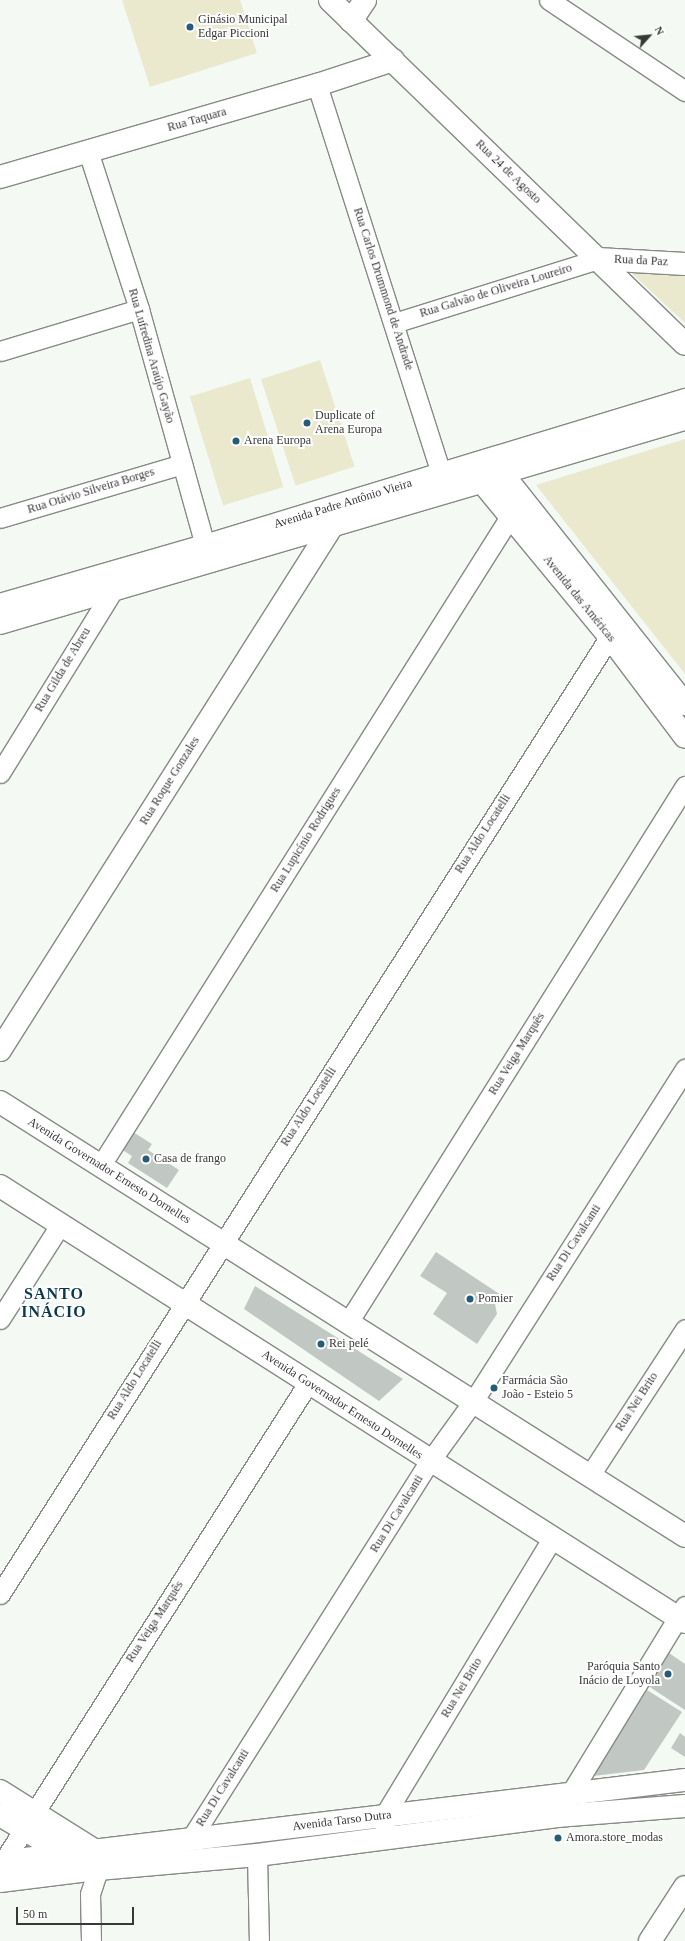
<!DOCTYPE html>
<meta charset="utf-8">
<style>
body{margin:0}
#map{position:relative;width:685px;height:1941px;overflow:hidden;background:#f4faf3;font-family:Georgia,serif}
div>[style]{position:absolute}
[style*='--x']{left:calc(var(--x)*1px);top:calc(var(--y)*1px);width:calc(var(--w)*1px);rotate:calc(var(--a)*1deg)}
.green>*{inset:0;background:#eae9ce;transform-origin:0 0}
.building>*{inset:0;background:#c1c8c4}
.roads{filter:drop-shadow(1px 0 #868b85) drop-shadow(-1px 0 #868b85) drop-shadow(0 1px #868b85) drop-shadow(0 -1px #868b85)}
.street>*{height:19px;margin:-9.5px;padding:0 9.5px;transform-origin:9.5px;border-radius:9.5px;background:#fff}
.secondary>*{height:22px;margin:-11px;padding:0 11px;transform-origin:11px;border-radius:11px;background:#fff}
.dots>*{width:11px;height:11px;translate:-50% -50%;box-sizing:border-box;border:2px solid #fff;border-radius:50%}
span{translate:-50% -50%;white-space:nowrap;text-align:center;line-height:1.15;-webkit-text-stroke:4px #fff;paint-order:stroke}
.poi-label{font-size:12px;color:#363936}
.left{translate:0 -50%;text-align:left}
.right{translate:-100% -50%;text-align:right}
.street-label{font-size:12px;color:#363936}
.district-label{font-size:16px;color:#09384c;font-weight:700;letter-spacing:1px}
.north{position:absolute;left:629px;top:16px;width:40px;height:40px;-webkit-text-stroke:3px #fff;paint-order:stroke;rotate:63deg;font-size:11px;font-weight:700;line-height:16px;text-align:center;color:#363936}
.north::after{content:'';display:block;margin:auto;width:14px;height:18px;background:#363936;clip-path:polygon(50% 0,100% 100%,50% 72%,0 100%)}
.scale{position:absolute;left:16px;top:1907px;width:118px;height:18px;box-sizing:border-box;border:2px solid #363936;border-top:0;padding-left:5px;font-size:12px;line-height:14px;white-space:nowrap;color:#363936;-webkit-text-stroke:3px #fff;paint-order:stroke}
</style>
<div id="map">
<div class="green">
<i style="clip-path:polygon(122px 0,240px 0,257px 53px,150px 87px)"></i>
<i style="clip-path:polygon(622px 264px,685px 274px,685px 323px)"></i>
<i style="left:320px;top:360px;width:112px;height:62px;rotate:72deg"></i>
<i style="left:250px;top:378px;width:114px;height:63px;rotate:73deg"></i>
<i style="clip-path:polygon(685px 439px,685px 674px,536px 485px)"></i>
</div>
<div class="building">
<i style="clip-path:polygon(133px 1132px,152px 1144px,148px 1150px,179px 1170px,167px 1188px,128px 1163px,132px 1156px,121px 1149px)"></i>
<i style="clip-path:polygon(436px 1252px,501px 1295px,495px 1304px,497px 1314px,477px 1344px,433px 1314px,447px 1293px,420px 1276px)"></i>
<i style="clip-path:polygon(255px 1286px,403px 1379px,379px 1401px,244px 1309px)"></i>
<i style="clip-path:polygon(666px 1651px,685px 1664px,685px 1710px,645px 1684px)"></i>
<i style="clip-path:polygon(647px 1690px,682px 1712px,644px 1770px,593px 1776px)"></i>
<i style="clip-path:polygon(680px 1733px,685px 1737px,685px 1757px,671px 1748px)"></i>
</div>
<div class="roads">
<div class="street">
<i style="--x:549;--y:0;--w:164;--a:33.8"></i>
<i style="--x:317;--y:85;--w:407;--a:72.3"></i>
<i style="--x:441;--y:473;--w:15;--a:53"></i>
<i style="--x:88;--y:151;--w:166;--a:72.1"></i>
<i style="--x:139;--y:309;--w:246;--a:74.4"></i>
<i style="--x:205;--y:546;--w:15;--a:62"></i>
<i style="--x:394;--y:323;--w:214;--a:-17.4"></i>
<i style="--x:0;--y:351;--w:145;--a:-16.8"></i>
<i style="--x:0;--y:518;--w:190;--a:-16.5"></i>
<i style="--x:0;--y:773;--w:225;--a:-58.3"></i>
<i style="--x:101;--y:1165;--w:769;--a:-57.76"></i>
<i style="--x:0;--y:1319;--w:112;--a:-57.4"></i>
<i style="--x:349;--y:1321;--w:632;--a:-57.87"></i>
<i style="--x:590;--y:1475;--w:174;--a:-56.9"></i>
<i style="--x:0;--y:1594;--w:1149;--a:-57.51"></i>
<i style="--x:564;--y:1804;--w:232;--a:-58.6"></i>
<i style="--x:385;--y:1829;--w:13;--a:-94"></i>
<i style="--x:384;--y:1816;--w:324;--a:-58.8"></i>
<i style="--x:190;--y:1840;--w:449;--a:-57.7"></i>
<i style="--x:430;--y:1461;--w:75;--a:-54.2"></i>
<i style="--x:474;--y:1400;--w:393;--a:-57.5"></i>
<i style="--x:257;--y:1855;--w:86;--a:88.7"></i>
<i style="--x:3;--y:1862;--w:568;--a:-57.51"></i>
<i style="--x:91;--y:1941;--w:47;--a:-91.2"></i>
<i style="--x:90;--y:1894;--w:26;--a:-72"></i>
</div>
<div class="secondary">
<i style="--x:330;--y:0;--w:494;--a:44.1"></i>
<i style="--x:351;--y:21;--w:25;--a:-56"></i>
<i style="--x:0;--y:177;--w:330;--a:-16.2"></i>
<i style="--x:317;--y:85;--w:80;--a:-18.2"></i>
<i style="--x:598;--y:259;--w:87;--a:3.3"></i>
<i style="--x:493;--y:462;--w:309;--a:51.6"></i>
<i style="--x:473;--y:471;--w:214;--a:50.5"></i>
<i style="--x:609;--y:636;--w:126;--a:53"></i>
<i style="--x:0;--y:605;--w:213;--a:-16.1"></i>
<i style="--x:205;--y:546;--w:502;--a:-16.92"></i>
<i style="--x:0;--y:623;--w:501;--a:-16.34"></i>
<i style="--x:481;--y:482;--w:22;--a:-24"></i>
<i style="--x:501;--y:473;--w:192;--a:-16.4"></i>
<i style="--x:0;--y:1050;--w:620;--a:-57.64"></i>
<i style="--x:332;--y:526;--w:6;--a:-108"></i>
<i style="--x:0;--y:1102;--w:811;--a:32.36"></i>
<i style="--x:0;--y:1186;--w:812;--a:32.48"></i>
<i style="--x:0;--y:1791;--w:111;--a:32.1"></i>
<i style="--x:94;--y:1850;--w:5;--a:79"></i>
<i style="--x:0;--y:1815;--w:77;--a:30.6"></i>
<i style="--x:66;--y:1854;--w:5;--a:68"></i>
<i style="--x:0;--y:1862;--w:690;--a:-6.83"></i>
<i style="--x:0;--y:1881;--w:99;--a:-7"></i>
<i style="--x:98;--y:1869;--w:160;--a:-5"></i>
<i style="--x:257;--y:1855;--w:303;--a:-7.4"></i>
<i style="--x:557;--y:1816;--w:128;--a:-4.5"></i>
<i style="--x:650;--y:1941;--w:64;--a:-57.1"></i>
</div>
</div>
<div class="dots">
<i style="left:190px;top:27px;background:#265c77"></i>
<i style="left:307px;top:423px;background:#265c77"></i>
<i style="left:236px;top:441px;background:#265c77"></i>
<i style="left:146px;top:1159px;background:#265c77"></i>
<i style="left:470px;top:1299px;background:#265c77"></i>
<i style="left:321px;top:1344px;background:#265c77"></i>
<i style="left:494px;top:1388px;background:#265c77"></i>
<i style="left:668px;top:1674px;background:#265c77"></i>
<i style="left:558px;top:1838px;background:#265c77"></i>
</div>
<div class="poi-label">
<span class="left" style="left:198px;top:27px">Ginásio Municipal<br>Edgar Piccioni</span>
<span class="left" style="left:315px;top:423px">Duplicate of<br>Arena Europa</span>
<span class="left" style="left:244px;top:441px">Arena Europa</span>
<span class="left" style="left:154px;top:1159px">Casa de frango</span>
<span class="left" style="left:478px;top:1299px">Pomier</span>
<span class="left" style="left:329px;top:1344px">Rei pelé</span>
<span class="left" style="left:502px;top:1388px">Farmácia São<br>João - Esteio 5</span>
<span class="right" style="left:660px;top:1674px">Paróquia Santo<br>Inácio de Loyola</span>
<span class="left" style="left:566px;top:1838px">Amora.store_modas</span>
</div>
<div class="street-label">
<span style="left:197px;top:120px;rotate:-16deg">Rua Taquara</span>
<span style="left:508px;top:172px;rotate:44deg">Rua 24 de Agosto</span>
<span style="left:641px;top:261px;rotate:3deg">Rua da Paz</span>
<span style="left:383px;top:289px;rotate:72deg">Rua Carlos Drummond de Andrade</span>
<span style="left:496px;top:291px;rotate:-17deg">Rua Galvão de Oliveira Loureiro</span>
<span style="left:151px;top:356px;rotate:74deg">Rua Lufredina Araújo Gayão</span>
<span style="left:91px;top:491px;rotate:-17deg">Rua Otávio Silveira Borges</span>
<span style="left:343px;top:504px;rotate:-17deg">Avenida Padre Antônio Vieira</span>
<span style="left:579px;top:599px;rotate:51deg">Avenida das Américas</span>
<span style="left:63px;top:670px;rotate:-59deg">Rua Gilda de Abreu</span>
<span style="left:170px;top:781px;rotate:-58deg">Rua Roque Gonzales</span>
<span style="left:483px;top:834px;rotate:-57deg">Rua Aldo Locatelli</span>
<span style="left:306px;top:840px;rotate:-58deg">Rua Lupicínio Rodrigues</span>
<span style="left:517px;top:1054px;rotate:-58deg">Rua Veiga Marquês</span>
<span style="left:309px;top:1107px;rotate:-57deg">Rua Aldo Locatelli</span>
<span style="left:109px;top:1171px;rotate:32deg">Avenida Governador Ernesto Dornelles</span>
<span style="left:574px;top:1243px;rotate:-57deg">Rua Di Cavalcanti</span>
<span style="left:135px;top:1380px;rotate:-58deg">Rua Aldo Locatelli</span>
<span style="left:637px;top:1402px;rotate:-57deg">Rua Nei Brito</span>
<span style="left:342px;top:1405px;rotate:33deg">Avenida Governador Ernesto Dornelles</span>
<span style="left:397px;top:1514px;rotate:-58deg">Rua Di Cavalcanti</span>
<span style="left:155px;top:1622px;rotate:-57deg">Rua Veiga Marquês</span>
<span style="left:462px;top:1688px;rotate:-59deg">Rua Nei Brito</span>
<span style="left:223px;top:1788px;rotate:-58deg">Rua Di Cavalcanti</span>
<span style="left:342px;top:1821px;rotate:-7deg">Avenida Tarso Dutra</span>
</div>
<div class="district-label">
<span style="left:54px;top:1303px">SANTO<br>INÁCIO</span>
</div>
<div class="north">N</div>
<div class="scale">50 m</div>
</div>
